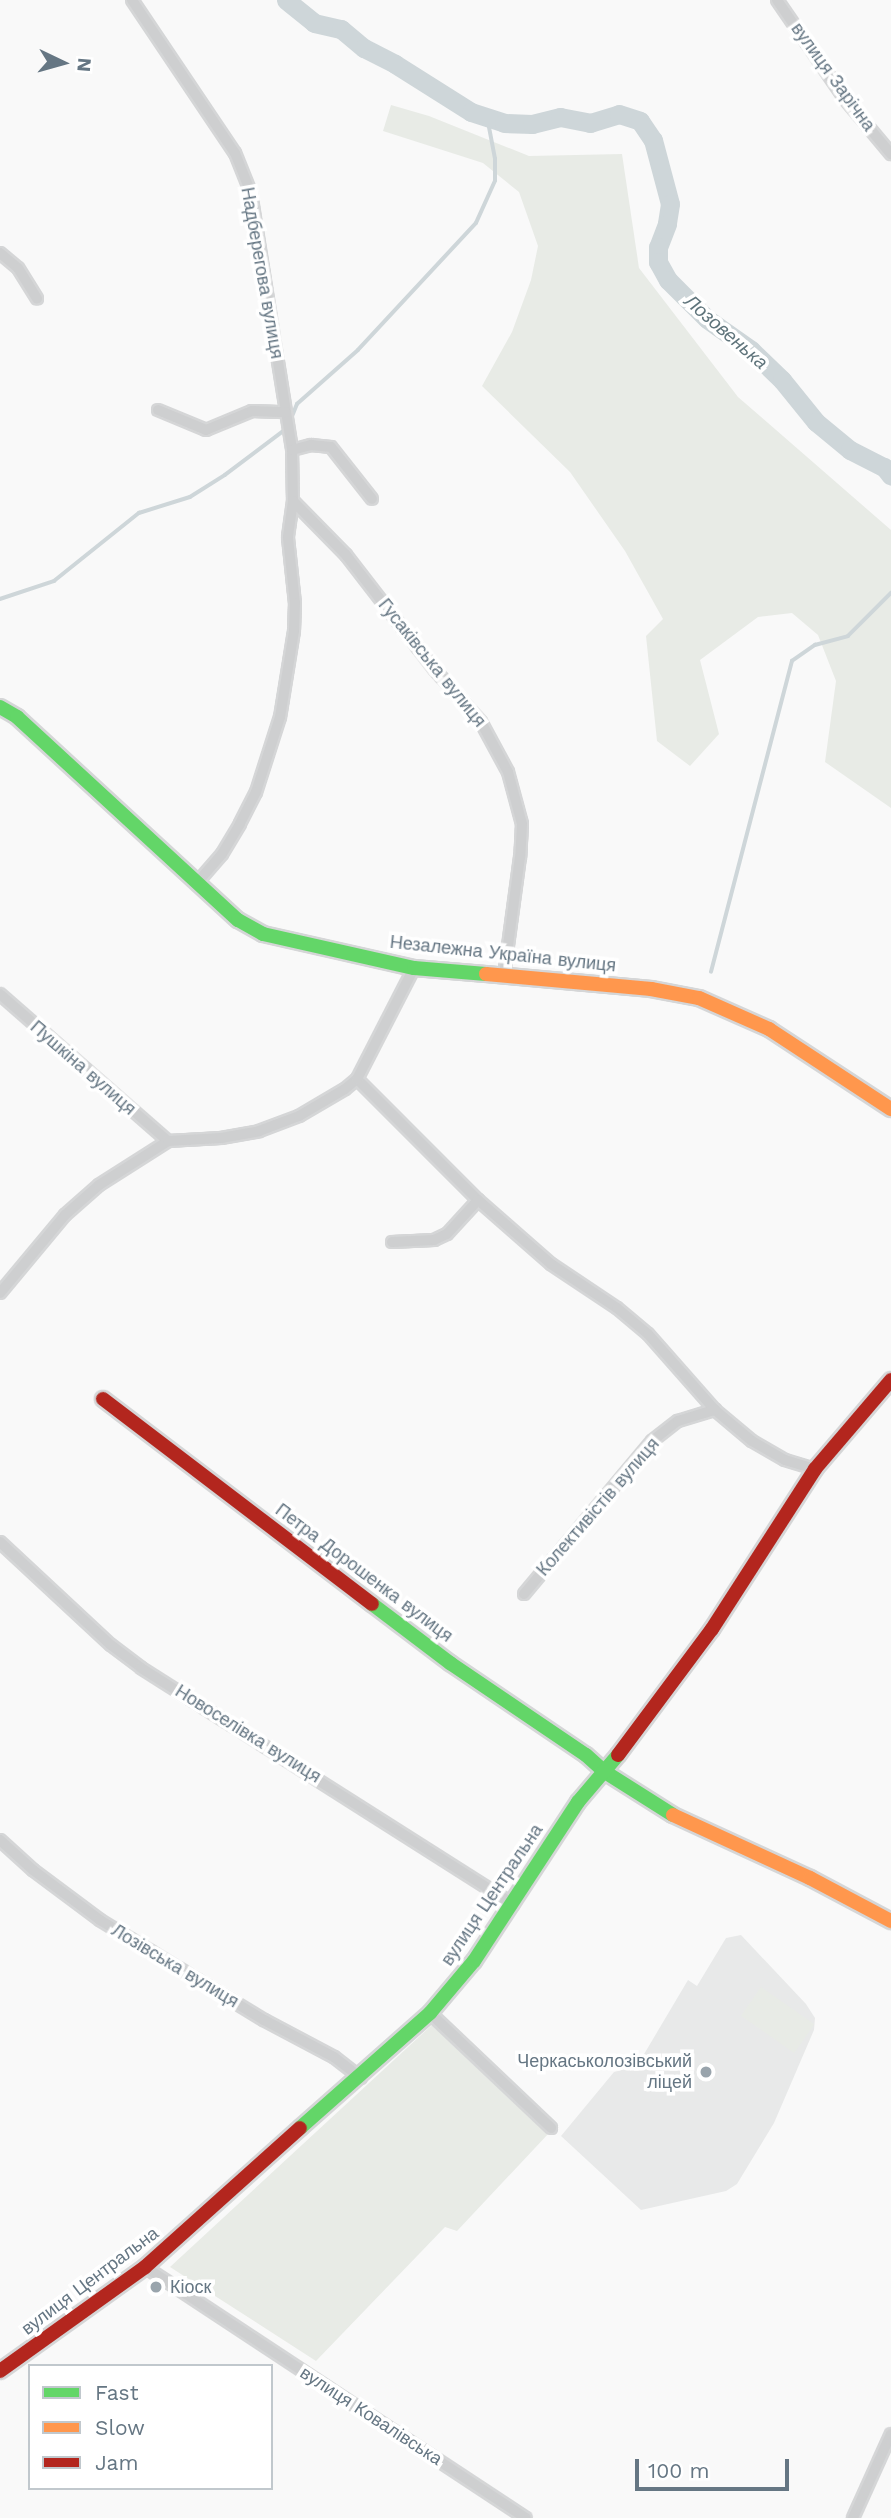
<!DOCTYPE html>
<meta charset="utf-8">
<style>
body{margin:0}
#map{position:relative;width:891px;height:2518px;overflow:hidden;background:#f9f9f9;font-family:"Work Sans",sans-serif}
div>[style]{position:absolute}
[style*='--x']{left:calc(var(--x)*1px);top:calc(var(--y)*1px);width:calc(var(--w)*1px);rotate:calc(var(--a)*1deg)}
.built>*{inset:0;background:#e8e9e9}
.green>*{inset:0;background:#e8ebe6;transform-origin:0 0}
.stream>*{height:3.5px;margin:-1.75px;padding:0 1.75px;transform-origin:1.75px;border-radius:1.75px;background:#ced6d9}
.river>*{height:19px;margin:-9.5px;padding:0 9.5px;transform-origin:9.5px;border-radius:9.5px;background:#ced6d9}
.roads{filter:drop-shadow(2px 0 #d5d6d7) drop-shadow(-2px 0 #d5d6d7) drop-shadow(0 2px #d5d6d7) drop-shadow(0 -2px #d5d6d7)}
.street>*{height:10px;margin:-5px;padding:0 5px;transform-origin:5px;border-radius:5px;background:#cecfd0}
.fast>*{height:14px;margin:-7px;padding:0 7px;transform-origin:7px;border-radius:7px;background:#63d668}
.slow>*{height:14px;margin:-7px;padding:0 7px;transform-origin:7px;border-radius:7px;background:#ff974d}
.jam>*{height:14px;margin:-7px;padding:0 7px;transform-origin:7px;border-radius:7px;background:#b3261e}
.dots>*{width:19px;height:19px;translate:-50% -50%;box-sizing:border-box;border:4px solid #fff;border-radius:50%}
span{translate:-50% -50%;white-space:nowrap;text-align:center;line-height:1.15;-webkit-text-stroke:7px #fff;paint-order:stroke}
.street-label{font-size:18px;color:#657683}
.poi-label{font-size:18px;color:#657683}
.right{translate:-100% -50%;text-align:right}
.left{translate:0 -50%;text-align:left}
.water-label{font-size:19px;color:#60757c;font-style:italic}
.legend{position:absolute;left:28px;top:2364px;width:245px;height:126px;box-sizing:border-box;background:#fff;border:2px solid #c1c8cd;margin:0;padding:9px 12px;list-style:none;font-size:21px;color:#657683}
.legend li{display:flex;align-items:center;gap:14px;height:35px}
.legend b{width:35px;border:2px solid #c1c8cd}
.north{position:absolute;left:28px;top:28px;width:70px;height:70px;-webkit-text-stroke:5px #fff;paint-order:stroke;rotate:95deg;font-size:19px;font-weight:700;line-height:28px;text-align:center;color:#657683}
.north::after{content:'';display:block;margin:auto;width:24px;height:32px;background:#657683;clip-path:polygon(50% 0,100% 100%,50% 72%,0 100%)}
.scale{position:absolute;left:635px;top:2459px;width:154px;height:32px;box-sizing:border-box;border:4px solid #657683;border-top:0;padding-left:9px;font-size:21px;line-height:24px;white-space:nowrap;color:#657683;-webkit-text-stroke:5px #fff;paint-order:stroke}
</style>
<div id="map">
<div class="built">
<i style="clip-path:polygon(741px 1935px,806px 2004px,815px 2018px,814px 2030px,774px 2123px,737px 2184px,726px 2191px,641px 2210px,561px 2136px,614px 2072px,637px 2066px,688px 1980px,697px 1986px,726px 1938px)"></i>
</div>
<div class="green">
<i style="clip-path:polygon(391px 105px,429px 116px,529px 156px,622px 154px,639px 268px,738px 397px,891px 530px,891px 808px,825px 762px,836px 681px,818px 635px,792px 613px,758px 617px,700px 660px,719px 734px,690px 766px,657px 741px,646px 636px,663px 619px,625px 551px,570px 472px,482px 386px,512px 332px,531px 280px,538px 246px,519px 192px,483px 163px,383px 131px)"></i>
<i style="left:761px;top:1987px;width:65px;height:35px;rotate:35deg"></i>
<i style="clip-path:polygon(434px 2023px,549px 2133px,457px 2231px,445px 2227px,316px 2361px,170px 2267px)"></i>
</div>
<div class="stream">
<i style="--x:291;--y:419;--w:16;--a:-68"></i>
<i style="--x:297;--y:404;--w:81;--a:-41.5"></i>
<i style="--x:358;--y:350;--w:173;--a:-47.1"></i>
<i style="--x:476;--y:223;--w:46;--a:-65.7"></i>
<i style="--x:495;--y:181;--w:22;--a:-90"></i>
<i style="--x:495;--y:159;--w:43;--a:-100.8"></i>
<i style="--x:0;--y:599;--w:57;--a:-18.4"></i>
<i style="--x:54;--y:581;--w:109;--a:-38.7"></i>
<i style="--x:139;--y:513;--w:53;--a:-17.4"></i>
<i style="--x:190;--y:497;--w:41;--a:-32.2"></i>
<i style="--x:225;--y:475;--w:76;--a:-37"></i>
<i style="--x:711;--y:972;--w:321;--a:-75.4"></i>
<i style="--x:792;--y:661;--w:28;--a:-35"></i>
<i style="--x:815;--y:645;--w:34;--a:-15"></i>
<i style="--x:848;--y:636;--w:61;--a:-45"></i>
</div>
<div class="river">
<i style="--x:286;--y:0;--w:36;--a:39"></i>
<i style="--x:314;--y:23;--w:28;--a:13"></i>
<i style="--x:341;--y:29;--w:30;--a:40"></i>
<i style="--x:364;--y:48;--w:35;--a:27"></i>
<i style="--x:395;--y:64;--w:90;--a:32.3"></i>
<i style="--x:471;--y:112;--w:35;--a:18"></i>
<i style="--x:504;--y:123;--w:28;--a:2"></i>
<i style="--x:532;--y:124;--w:29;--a:-14"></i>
<i style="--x:560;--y:117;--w:31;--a:11"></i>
<i style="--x:590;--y:123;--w:30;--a:-17"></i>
<i style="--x:619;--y:114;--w:22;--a:18"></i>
<i style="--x:640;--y:121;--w:23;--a:56"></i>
<i style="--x:653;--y:140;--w:66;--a:75.1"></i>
<i style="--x:670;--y:204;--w:20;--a:99"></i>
<i style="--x:667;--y:224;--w:25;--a:111"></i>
<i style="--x:658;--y:247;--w:15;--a:90"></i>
<i style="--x:658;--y:262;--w:21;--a:61"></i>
<i style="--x:668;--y:280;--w:55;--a:45"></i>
<i style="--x:707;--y:319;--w:54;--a:35.2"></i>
<i style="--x:751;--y:350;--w:43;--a:44.1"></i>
<i style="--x:782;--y:380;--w:54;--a:51"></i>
<i style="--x:816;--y:422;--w:44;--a:39.5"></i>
<i style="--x:850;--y:450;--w:38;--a:27"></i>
<i style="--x:884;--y:467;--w:11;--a:52"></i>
</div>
<div class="roads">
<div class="street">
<i style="--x:132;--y:0;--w:184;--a:56.1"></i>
<i style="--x:235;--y:153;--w:43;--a:68.2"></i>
<i style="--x:251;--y:193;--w:260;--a:80.9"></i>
<i style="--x:292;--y:450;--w:51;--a:88.9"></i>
<i style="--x:293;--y:501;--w:37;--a:98"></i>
<i style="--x:288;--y:538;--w:65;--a:83.9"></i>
<i style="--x:295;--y:603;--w:28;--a:92"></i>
<i style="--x:294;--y:631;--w:87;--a:99.2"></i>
<i style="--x:280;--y:717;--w:79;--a:107.7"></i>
<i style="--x:256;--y:792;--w:36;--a:117"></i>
<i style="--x:240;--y:824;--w:35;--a:121"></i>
<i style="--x:222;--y:854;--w:38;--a:131"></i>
<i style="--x:777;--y:0;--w:120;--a:55.5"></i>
<i style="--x:845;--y:99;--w:72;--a:50.1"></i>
<i style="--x:0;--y:253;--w:23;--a:40"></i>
<i style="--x:18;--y:268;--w:36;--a:58"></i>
<i style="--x:158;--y:410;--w:52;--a:22.6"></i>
<i style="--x:206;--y:430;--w:50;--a:-22.4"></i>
<i style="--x:252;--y:411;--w:34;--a:2"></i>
<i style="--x:292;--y:450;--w:20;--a:-15"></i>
<i style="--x:311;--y:445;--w:20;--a:6"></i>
<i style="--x:331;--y:447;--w:66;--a:51.7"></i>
<i style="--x:293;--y:501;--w:76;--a:45.5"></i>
<i style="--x:346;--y:555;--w:145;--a:52.3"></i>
<i style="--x:435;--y:670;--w:69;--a:48.5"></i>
<i style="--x:481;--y:722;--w:57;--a:61.6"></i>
<i style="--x:508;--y:772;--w:54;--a:74.9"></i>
<i style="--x:522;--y:824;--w:33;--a:93"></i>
<i style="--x:520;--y:857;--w:119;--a:97.7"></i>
<i style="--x:0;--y:994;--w:223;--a:41.2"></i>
<i style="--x:357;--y:1079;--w:171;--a:45"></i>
<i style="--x:478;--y:1200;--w:97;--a:41.2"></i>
<i style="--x:551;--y:1264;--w:79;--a:33.7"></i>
<i style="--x:617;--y:1308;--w:40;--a:40"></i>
<i style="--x:648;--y:1334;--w:101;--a:48.6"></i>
<i style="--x:715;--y:1410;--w:48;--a:40"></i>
<i style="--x:752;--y:1441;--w:38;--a:30"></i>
<i style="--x:785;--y:1460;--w:31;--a:17"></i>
<i style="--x:392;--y:1242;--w:42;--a:-2.7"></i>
<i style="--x:434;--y:1240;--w:14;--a:-25"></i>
<i style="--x:447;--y:1234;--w:46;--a:-47.6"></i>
<i style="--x:0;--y:1293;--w:102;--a:-50.2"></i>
<i style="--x:65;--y:1215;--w:45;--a:-41.4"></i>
<i style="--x:99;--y:1185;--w:82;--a:-32.5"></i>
<i style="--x:168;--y:1141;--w:53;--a:-3.2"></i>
<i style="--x:221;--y:1138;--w:39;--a:-10"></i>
<i style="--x:259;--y:1131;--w:43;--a:-20.6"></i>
<i style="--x:299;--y:1116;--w:53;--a:-30.4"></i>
<i style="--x:345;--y:1089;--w:16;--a:-40"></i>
<i style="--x:357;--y:1079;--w:125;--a:-62.8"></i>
<i style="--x:0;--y:1542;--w:151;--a:42.9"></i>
<i style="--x:111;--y:1645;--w:38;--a:37"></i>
<i style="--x:141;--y:1668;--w:441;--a:32.4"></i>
<i style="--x:524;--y:1594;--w:199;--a:-50.1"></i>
<i style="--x:652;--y:1441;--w:33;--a:-38"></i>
<i style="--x:678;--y:1421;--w:39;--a:-17"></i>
<i style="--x:0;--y:1840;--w:45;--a:42.3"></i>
<i style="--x:33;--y:1870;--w:84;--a:36.7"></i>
<i style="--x:100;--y:1920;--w:192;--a:31.4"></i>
<i style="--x:264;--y:2020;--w:79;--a:27.9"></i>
<i style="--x:334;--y:2057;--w:34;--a:38"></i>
<i style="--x:430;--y:2013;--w:167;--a:43.5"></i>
<i style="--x:145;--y:2267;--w:456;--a:33.4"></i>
<i style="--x:853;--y:2518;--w:92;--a:-65.7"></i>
</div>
<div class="fast">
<i style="--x:0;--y:707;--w:20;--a:30"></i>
<i style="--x:17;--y:717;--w:300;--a:42.6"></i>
<i style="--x:238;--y:920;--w:29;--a:29"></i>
<i style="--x:263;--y:934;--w:155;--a:12.7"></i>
<i style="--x:414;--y:968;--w:72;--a:4.8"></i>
<i style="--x:372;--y:1604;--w:98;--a:37.1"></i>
<i style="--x:450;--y:1663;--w:164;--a:34.1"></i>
<i style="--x:586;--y:1755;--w:25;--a:42"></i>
<i style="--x:605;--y:1772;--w:80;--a:32.3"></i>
<i style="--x:300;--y:2128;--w:174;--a:-41.5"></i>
<i style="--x:430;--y:2013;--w:68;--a:-49.8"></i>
<i style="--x:474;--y:1961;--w:190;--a:-56.8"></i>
<i style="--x:578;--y:1802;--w:62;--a:-49.6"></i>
</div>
<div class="slow">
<i style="--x:486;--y:974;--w:166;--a:5.2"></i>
<i style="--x:651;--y:989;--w:49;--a:10.6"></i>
<i style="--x:699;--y:998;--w:77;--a:23.9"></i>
<i style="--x:769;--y:1029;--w:146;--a:33.3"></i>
<i style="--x:673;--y:1815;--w:151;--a:24.7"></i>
<i style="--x:810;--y:1878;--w:92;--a:28"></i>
</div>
<div class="jam">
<i style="--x:103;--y:1399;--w:338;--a:37.3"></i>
<i style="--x:618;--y:1755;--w:157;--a:-53.3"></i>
<i style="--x:712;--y:1629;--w:190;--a:-57.2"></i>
<i style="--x:815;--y:1469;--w:117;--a:-49.5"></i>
<i style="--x:0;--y:2371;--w:178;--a:-35.6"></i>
<i style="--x:145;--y:2267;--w:208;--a:-41.9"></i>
</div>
</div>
<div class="dots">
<i style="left:706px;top:2072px;background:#99a4ac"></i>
<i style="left:156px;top:2287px;background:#99a4ac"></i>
</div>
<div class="street-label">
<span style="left:833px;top:77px;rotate:54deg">вулиця Зарічна</span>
<span style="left:262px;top:273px;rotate:80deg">Надберегова вулиця</span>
<span style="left:432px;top:663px;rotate:51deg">Гусаківська вулиця</span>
<span style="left:503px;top:954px;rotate:6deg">Незалежна Україна вулиця</span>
<span style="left:83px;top:1068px;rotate:41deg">Пушкіна вулиця</span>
<span style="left:598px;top:1507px;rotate:-49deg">Колективістів вулиця</span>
<span style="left:364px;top:1573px;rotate:37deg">Петра Дорошенка вулиця</span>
<span style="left:248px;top:1734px;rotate:32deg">Новоселівка вулиця</span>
<span style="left:492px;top:1895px;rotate:-56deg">вулиця Центральна</span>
<span style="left:175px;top:1966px;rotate:31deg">Лозівська вулиця</span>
<span style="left:90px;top:2281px;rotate:-37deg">вулиця Центральна</span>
<span style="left:371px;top:2416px;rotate:33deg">вулиця Ковалівська</span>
</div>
<div class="poi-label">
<span class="right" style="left:692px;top:2072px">Черкаськолозівський<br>ліцей</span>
<span class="left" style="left:170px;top:2287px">Кіоск</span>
</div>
<div class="water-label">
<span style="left:726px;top:332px;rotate:41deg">Лозовенька</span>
</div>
<ul class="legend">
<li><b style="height:9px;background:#63d668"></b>Fast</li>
<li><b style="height:9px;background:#ff974d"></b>Slow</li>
<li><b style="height:9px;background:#b3261e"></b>Jam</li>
</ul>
<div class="north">N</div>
<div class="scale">100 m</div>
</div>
